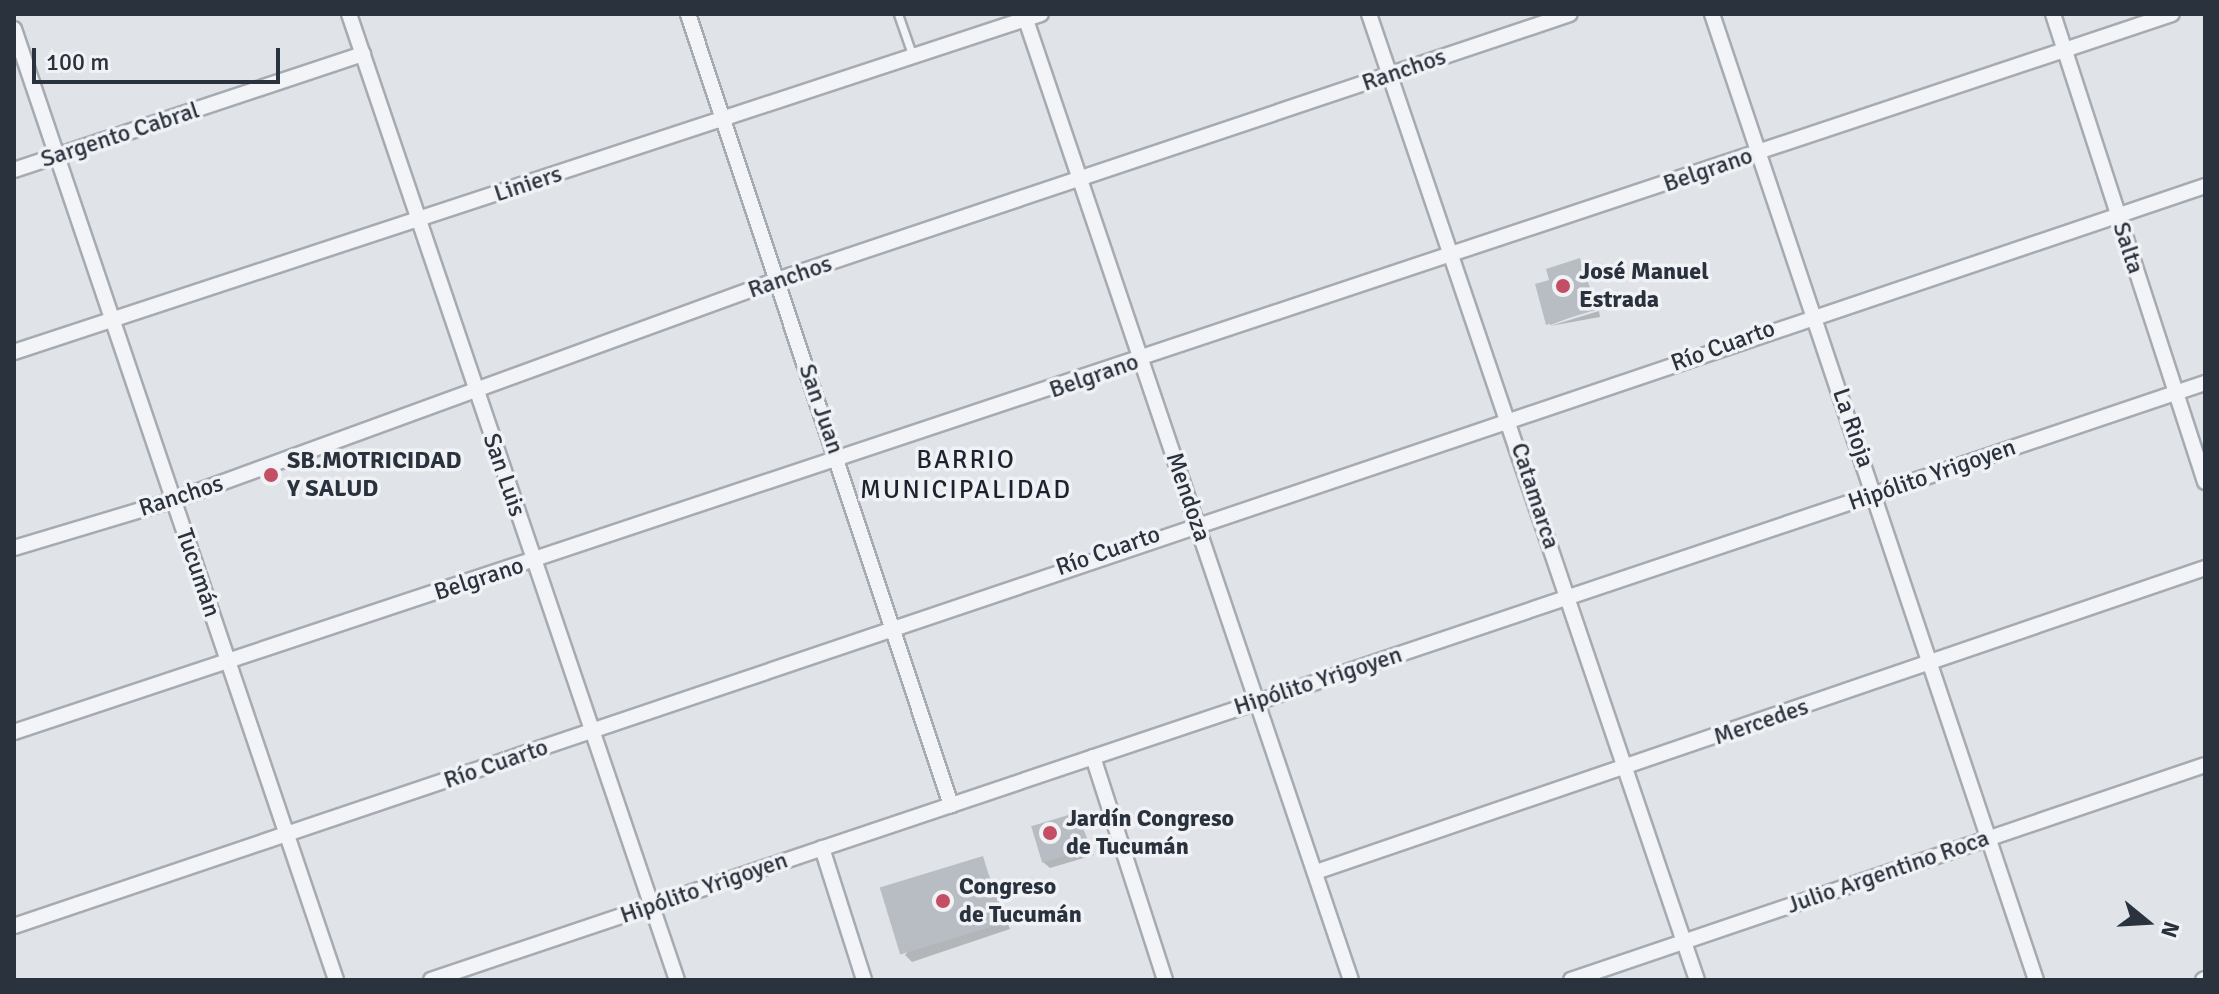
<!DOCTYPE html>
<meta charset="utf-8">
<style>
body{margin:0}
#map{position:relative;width:2219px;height:994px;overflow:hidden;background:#e0e4e8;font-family:Signika,sans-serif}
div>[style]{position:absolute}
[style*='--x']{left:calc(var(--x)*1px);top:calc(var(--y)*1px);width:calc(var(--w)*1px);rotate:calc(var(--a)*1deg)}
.shadow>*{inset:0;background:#0003}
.building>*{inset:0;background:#b8bdc4;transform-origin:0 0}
.roads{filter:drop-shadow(2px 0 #a6abb2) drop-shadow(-2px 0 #a6abb2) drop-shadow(0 2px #a6abb2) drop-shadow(0 -2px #a6abb2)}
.service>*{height:7px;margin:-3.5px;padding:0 3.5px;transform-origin:3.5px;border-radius:3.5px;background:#f3f4f7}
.minor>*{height:14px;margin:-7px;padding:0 7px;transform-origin:7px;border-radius:7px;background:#f3f4f7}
.dots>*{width:22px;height:22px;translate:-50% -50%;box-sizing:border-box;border:4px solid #f0f2f6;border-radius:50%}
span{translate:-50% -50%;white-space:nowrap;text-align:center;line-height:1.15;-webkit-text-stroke:7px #f0f2f6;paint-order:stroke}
.street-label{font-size:24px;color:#2a323e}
.poi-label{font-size:24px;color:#2a323e;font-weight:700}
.left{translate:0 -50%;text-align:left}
.neighbourhood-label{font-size:26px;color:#1c232f;letter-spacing:2px}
.frame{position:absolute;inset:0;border:16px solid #2a323e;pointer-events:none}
.north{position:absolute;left:2107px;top:882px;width:80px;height:80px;-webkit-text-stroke:6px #f0f2f6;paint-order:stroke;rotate:108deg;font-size:22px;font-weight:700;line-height:32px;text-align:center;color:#2a323e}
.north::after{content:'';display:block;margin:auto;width:28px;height:36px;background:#2a323e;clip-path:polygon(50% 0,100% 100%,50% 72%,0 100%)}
.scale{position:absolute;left:32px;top:48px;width:248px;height:36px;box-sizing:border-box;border:4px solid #2a323e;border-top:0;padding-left:10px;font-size:24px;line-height:28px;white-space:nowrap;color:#2a323e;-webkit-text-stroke:6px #f0f2f6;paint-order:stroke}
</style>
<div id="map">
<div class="shadow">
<i style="clip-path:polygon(1579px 261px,1598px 307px,1550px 325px,1552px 281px)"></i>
<i style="clip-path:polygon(1599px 311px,1600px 317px,1550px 326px)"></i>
<i style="clip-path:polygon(1077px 814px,1094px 855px,1050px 868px,1043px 862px)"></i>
<i style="clip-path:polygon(982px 858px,1010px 929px,912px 962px,905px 955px)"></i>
</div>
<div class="building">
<i style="clip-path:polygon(1580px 258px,1595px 310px,1546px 325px,1535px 284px,1549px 280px,1546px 269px)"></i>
<i style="left:1078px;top:812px;width:38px;height:49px;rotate:73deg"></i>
<i style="left:983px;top:856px;width:70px;height:108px;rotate:73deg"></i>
</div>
<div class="roads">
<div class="service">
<i style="--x:898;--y:14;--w:46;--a:70.8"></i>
</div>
<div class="minor">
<i style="--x:349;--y:14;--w:1020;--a:71.25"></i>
<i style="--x:688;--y:14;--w:834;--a:71.61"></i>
<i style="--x:1024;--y:14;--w:1020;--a:71.3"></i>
<i style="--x:1369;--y:14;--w:1020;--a:71.25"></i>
<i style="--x:1712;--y:14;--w:1019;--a:71.46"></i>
<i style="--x:2053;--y:14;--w:492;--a:72"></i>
<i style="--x:14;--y:29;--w:1004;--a:71.29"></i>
<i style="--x:14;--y:170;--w:368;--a:-18.4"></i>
<i style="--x:14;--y:352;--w:1081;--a:-18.22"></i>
<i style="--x:14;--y:548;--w:167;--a:-16.7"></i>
<i style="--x:174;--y:500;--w:642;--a:-20.04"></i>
<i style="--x:777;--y:280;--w:836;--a:-18.54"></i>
<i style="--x:14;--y:732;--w:2274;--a:-18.4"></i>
<i style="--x:1093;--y:757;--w:234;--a:72.1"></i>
<i style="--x:822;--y:848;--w:139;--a:72.3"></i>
<i style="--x:1316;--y:872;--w:940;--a:-18.88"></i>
<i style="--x:14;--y:926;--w:2313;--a:-18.66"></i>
<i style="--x:431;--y:980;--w:1872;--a:-18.6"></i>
<i style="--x:1571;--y:980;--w:669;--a:-18.73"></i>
<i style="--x:2203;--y:980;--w:2;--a:-27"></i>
</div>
</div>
<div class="dots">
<i style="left:1563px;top:286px;background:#c44e64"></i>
<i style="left:271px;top:475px;background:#c44e64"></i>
<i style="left:1050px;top:833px;background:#c44e64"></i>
<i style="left:943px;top:901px;background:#c44e64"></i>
</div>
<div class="street-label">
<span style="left:1404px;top:70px;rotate:-19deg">Ranchos</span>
<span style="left:120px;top:135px;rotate:-18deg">Sargento Cabral</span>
<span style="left:1708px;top:170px;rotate:-19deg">Belgrano</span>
<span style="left:528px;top:184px;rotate:-18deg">Liniers</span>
<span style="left:2128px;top:248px;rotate:72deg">Salta</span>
<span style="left:790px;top:277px;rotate:-19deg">Ranchos</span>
<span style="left:1723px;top:346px;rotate:-20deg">Río Cuarto</span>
<span style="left:1094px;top:376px;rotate:-19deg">Belgrano</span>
<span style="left:821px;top:409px;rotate:71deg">San Juan</span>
<span style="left:1853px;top:428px;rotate:71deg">La Rioja</span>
<span style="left:504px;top:475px;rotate:71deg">San Luis</span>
<span style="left:1932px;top:475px;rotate:-19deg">Hipólito Yrigoyen</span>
<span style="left:181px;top:496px;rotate:-18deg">Ranchos</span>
<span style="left:1535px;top:496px;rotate:72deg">Catamarca</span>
<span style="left:1188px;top:497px;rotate:71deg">Mendoza</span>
<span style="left:1108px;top:551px;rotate:-19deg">Río Cuarto</span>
<span style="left:198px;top:573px;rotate:71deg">Tucumán</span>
<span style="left:479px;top:579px;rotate:-18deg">Belgrano</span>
<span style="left:1318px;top:681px;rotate:-18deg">Hipólito Yrigoyen</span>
<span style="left:1761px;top:722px;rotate:-19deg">Mercedes</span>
<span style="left:496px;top:764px;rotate:-19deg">Río Cuarto</span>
<span style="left:1888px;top:872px;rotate:-19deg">Julio Argentino Roca</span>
<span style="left:704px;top:888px;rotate:-19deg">Hipólito Yrigoyen</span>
</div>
<div class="poi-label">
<span class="left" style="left:1579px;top:286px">José Manuel<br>Estrada</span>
<span class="left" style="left:287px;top:475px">SB.MOTRICIDAD<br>Y SALUD</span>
<span class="left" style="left:1066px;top:833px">Jardín Congreso<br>de Tucumán</span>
<span class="left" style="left:959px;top:901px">Congreso<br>de Tucumán</span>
</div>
<div class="neighbourhood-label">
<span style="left:966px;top:476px">BARRIO<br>MUNICIPALIDAD</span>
</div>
<div class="frame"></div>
<div class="north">N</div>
<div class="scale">100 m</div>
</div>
